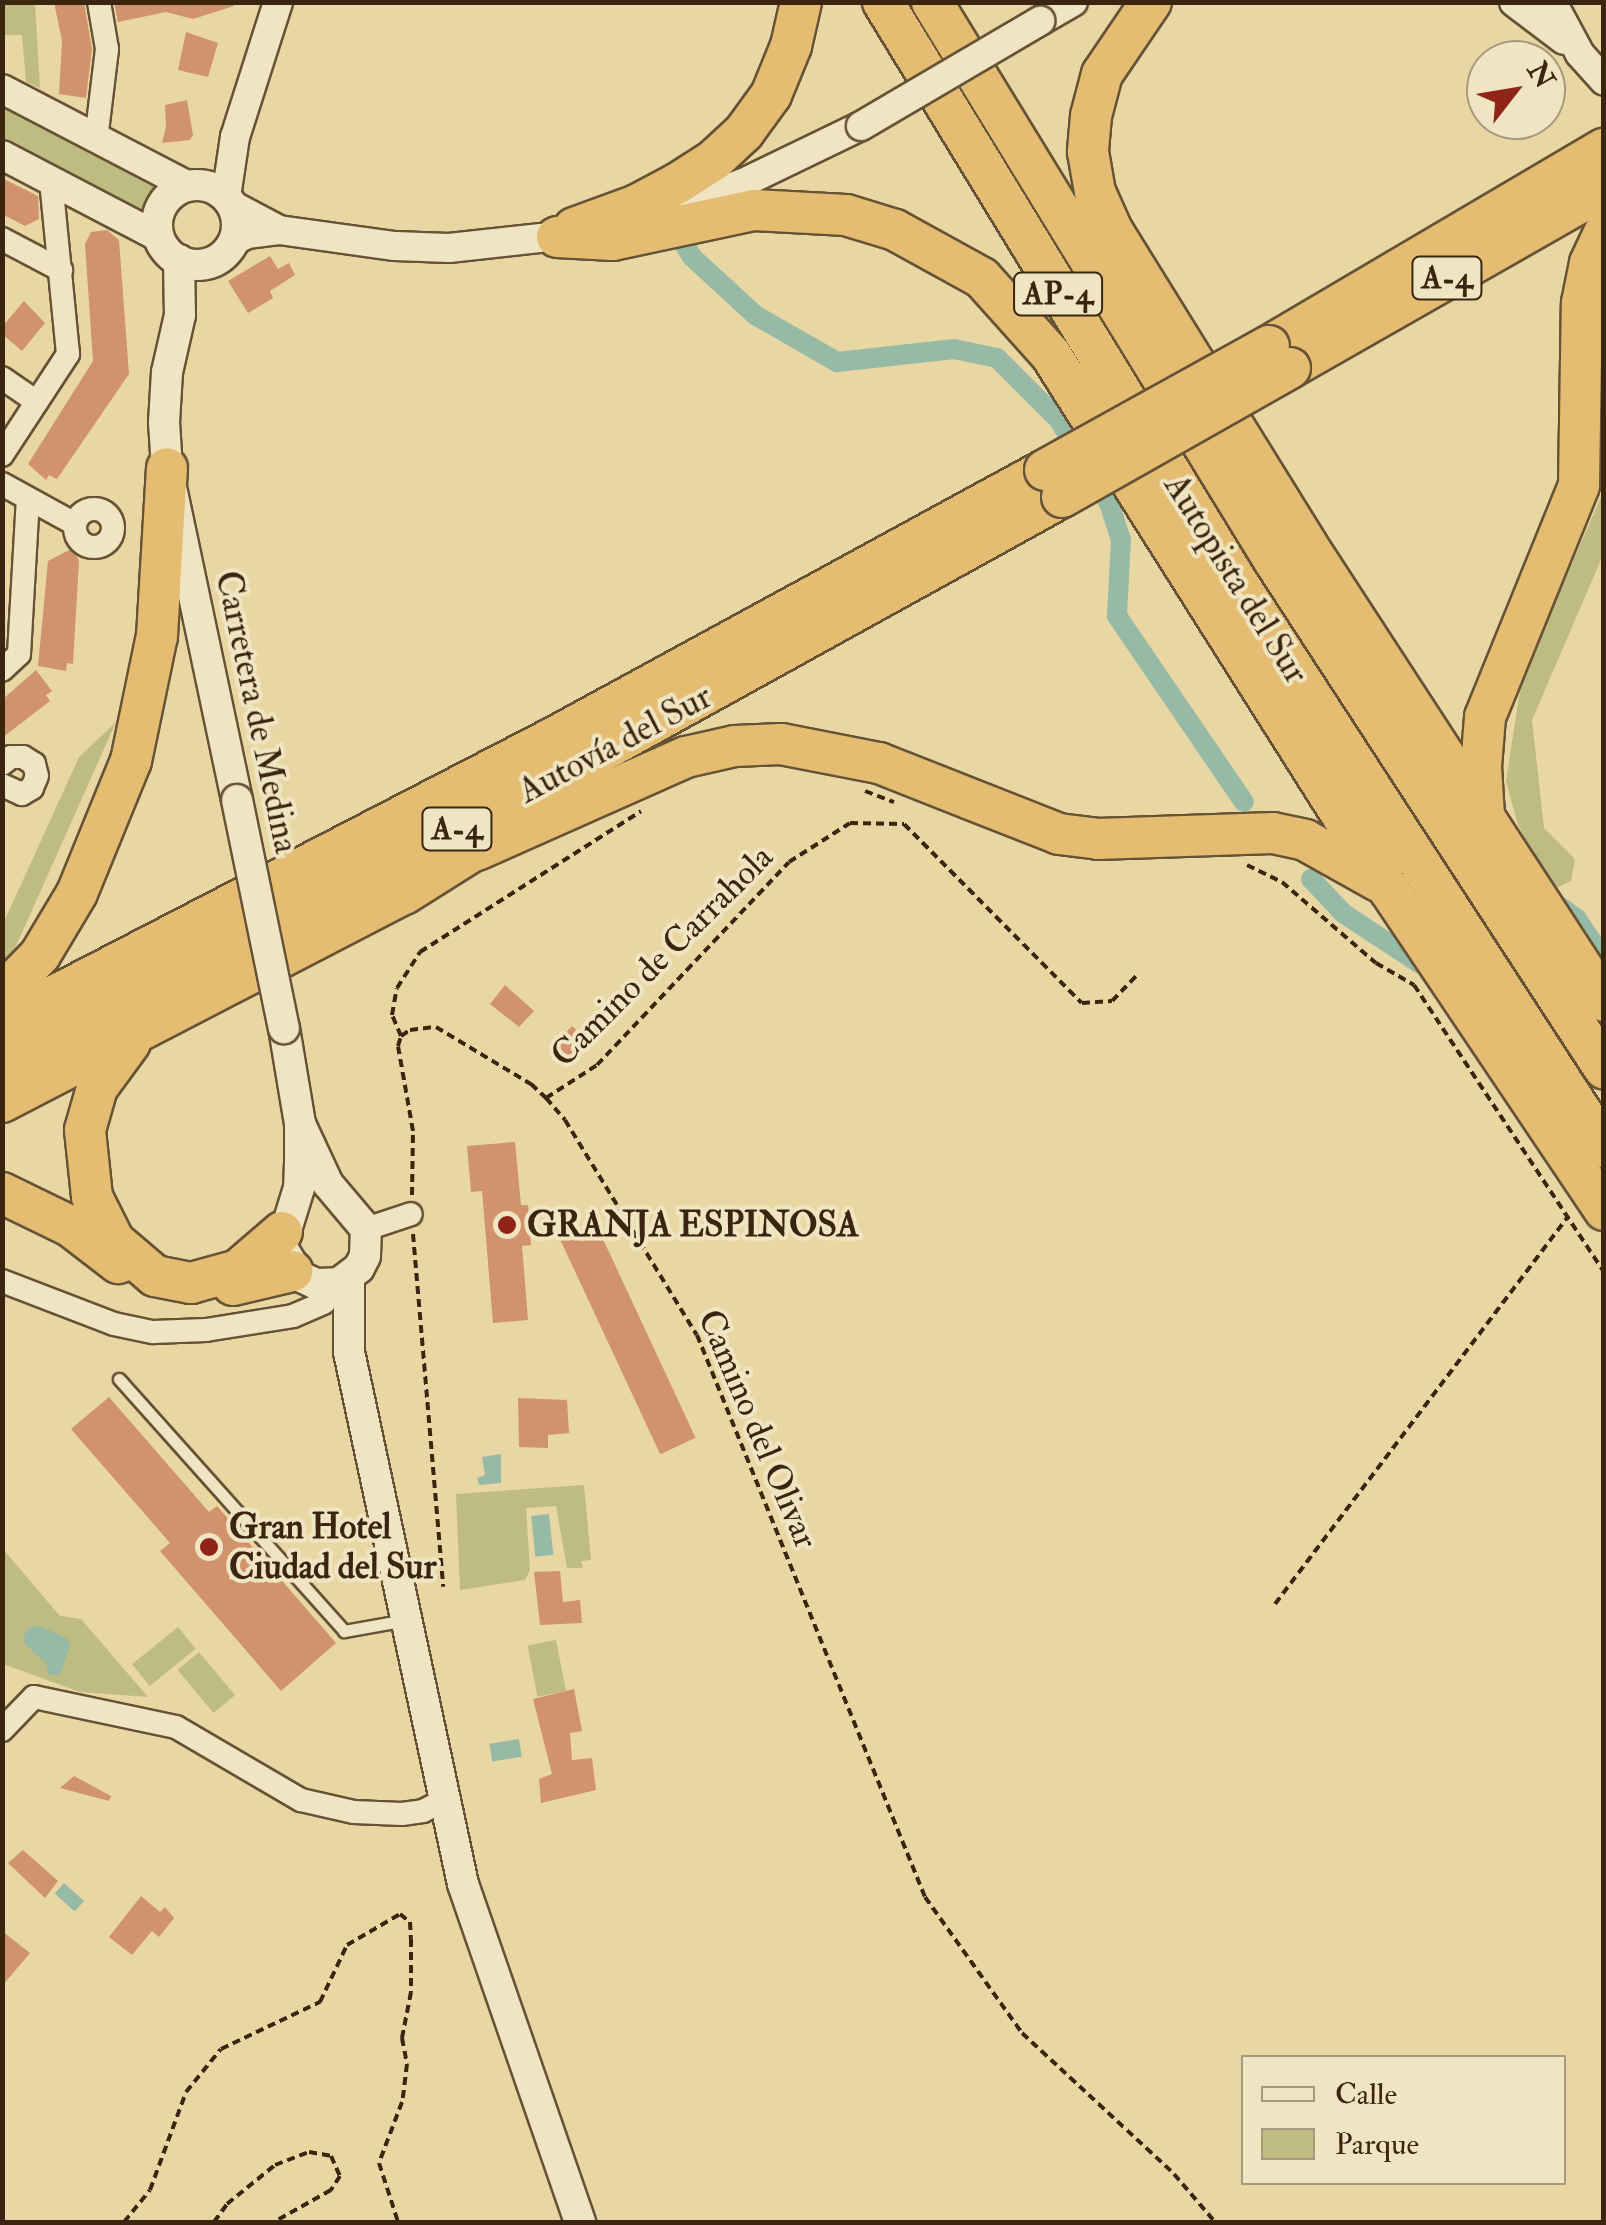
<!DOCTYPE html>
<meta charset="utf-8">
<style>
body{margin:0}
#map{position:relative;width:1606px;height:2225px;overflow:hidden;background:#e8d7a3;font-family:"IM FELL Double Pica",serif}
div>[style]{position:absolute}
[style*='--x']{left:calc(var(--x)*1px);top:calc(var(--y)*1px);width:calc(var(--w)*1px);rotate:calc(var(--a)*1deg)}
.green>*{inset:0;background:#bebc80;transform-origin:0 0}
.water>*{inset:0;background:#97baa7;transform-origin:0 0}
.canal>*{height:20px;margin:-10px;padding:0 10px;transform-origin:10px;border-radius:10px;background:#97baa7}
.building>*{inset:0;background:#d0936b;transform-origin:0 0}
.path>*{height:4px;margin-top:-2px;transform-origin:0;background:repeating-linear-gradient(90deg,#3a2610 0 8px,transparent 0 13px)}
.roads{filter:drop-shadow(2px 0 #665235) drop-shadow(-2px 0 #665235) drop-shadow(0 2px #665235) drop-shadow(0 -2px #665235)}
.service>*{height:11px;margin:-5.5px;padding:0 5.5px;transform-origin:5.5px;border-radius:5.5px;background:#f0e5c3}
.minor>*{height:22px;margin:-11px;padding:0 11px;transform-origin:11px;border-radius:11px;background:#f0e5c3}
.minor>.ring{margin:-11px;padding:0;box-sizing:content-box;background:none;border:22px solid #f0e5c3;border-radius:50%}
.tertiary>*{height:28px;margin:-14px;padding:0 14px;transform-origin:14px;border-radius:14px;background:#f0e5c3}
.secondary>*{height:30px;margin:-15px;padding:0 15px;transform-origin:15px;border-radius:15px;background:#f0e5c3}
.secondary>.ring{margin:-15px;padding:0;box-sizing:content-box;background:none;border:30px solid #f0e5c3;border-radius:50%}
.motorway>*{height:40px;margin:-20px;padding:0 20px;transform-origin:20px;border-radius:20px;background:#e4bc72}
.bridges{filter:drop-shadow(2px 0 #665235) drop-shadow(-2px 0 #665235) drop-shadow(0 2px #665235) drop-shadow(0 -2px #665235)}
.tertiary-bridge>*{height:28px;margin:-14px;padding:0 14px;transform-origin:14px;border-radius:14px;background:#f0e5c3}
.secondary-bridge>*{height:30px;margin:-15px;padding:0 15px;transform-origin:15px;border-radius:15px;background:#f0e5c3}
.motorway-bridge>*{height:40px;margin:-20px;padding:0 20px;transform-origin:20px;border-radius:20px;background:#e4bc72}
.dots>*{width:28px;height:28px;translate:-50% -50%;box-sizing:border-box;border:5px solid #f0e5c3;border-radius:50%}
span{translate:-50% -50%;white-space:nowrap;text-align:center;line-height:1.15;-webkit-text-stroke:8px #f0e5c3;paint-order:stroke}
.shield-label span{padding:2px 8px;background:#f0e5c3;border:2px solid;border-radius:8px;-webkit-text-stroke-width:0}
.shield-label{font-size:32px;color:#3a2610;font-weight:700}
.street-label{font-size:35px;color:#3a2610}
.poi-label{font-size:35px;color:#3a2610;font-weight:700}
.left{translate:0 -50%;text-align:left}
.frame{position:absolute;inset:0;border:5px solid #3a2610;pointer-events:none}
.legend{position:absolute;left:1241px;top:2055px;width:325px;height:130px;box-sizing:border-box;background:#f0e5c3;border:2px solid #a7997b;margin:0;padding:12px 18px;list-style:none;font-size:30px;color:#3a2610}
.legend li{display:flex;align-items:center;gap:20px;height:50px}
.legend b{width:50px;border:2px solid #a7997b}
.north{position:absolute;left:1466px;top:40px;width:100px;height:100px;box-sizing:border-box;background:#f0e5c3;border:2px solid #a7997b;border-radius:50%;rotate:59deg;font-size:28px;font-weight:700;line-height:40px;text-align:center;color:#3a2610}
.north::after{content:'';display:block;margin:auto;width:35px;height:45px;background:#8f2418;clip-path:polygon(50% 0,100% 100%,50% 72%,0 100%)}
</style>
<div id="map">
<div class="green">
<i style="clip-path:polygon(2px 3px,35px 3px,40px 88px,26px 82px,22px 35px,3px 35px)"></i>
<i style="clip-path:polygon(2px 102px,164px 184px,157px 190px,149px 222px,3px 143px)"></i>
<i style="clip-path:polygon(1603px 460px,1603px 555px,1532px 720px,1544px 828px,1575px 859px,1571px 881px,1552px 890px,1518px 825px,1506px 781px,1522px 678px,1601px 497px)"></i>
<i style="clip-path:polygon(116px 722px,8px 964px,3px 968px,3px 924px,79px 757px)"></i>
<i style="clip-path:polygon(584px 1485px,591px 1560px,581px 1561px,583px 1568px,567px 1568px,556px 1506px,526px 1508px,530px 1570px,525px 1580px,460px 1590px,456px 1494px)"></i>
<i style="clip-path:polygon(2px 1548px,60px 1616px,81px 1619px,148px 1697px,80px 1692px,3px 1664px)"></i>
<i style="left:178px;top:1627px;width:28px;height:59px;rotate:51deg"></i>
<i style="left:556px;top:1640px;width:52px;height:29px;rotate:79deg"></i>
<i style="left:199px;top:1652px;width:56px;height:28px;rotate:50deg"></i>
</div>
<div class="water">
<i style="clip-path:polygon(501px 1454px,501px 1483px,479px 1485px,477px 1478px,485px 1475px,482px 1457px)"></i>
<i style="left:549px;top:1514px;width:41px;height:18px;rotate:84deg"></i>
<i style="clip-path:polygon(41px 1626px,66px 1638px,70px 1646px,60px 1675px,49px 1675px,46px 1663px,25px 1644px,24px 1635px,30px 1627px)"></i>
<i style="left:519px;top:1739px;width:18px;height:30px;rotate:81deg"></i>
<i style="left:64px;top:1883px;width:27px;height:14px;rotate:42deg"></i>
</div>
<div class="canal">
<i style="--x:679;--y:236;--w:25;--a:58"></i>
<i style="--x:692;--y:257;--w:86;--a:42.6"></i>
<i style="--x:755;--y:315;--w:95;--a:29.8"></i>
<i style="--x:837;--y:362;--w:118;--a:-6.3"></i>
<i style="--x:954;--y:349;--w:44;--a:11.8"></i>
<i style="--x:997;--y:358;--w:88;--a:45"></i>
<i style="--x:1059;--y:420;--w:97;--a:58.9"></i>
<i style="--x:1109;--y:503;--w:38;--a:72"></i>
<i style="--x:1121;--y:539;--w:77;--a:93"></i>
<i style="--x:1117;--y:616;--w:225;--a:55.7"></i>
<i style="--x:1311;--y:879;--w:47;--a:46.7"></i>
<i style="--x:1343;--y:913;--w:92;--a:33.5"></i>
<i style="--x:1555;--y:903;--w:27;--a:36"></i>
<i style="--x:1577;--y:919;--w:49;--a:56.6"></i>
</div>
<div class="building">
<i style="clip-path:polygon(54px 2px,84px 2px,92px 49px,86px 98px,59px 94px,62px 41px)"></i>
<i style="clip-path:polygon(114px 2px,233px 2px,234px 6px,193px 19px,166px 12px,118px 22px)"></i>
<i style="clip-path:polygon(186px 32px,218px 43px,208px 77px,178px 70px)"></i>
<i style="clip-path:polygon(187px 100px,193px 135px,190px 140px,162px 143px,166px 127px,165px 105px)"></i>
<i style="clip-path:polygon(2px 178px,38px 196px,39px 219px,25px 226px,2px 214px)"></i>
<i style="clip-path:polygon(107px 230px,119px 240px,129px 374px,57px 479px,49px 475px,46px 480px,28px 464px,93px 361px,85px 244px,91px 232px)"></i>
<i style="clip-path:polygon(270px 256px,278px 269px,289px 263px,295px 275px,270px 291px,273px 298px,248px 313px,228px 281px)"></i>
<i style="clip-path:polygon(24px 301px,45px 323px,22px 351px,2px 334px,2px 327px)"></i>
<i style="clip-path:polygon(73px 548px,79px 561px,73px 664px,67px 663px,66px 671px,38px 666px,48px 561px)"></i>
<i style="clip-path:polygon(36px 670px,52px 691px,46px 695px,50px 701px,2px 738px,2px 700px)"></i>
<i style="clip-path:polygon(505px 985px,534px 1011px,519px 1027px,490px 1004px)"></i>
<i style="left:572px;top:1026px;width:23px;height:25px;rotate:43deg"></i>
<i style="clip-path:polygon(515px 1142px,521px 1205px,528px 1205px,531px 1245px,522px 1246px,528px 1320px,493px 1323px,482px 1191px,471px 1192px,467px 1146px)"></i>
<i style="left:595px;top:1222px;width:238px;height:39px;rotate:65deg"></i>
<i style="clip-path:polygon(109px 1397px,209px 1512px,217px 1506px,336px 1643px,281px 1691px,160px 1551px,170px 1543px,71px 1429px)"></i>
<i style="clip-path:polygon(518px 1398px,567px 1400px,569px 1433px,548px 1435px,548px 1448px,519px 1447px)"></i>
<i style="clip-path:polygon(560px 1571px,563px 1602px,580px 1600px,582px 1623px,540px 1625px,534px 1572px)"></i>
<i style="clip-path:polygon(574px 1689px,582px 1731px,570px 1733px,572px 1760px,592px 1758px,596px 1790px,541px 1803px,539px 1779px,552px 1774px,533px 1699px)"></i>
<i style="clip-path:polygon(74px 1776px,111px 1796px,109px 1801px,60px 1788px)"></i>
<i style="clip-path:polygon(23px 1850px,58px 1881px,45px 1898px,8px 1863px)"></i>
<i style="clip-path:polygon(141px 1896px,160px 1912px,165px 1907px,174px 1918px,159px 1937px,152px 1931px,132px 1955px,109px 1937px)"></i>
<i style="clip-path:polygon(2px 1931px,30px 1953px,2px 1986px)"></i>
</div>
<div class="path">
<i style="--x:865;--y:791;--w:31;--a:21"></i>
<i style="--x:1247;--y:865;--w:39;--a:26"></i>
<i style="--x:1282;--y:882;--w:124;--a:40.8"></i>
<i style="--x:1376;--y:963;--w:44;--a:30.1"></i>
<i style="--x:1414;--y:985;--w:344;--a:56.5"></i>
<i style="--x:401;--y:1036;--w:23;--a:-113"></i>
<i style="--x:392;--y:1015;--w:27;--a:-80"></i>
<i style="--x:397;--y:988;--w:43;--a:-57.4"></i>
<i style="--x:420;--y:952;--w:262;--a:-32.5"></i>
<i style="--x:546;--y:1098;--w:61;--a:-32.9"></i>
<i style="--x:597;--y:1065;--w:279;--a:-46.6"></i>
<i style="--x:789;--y:862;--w:72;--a:-32.6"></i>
<i style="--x:850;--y:823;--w:54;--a:1.1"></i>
<i style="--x:904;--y:824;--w:252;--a:45.2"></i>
<i style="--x:1082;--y:1003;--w:30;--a:-4"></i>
<i style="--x:1112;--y:1001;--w:37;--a:-46"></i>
<i style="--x:412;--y:1195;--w:64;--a:-89.1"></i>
<i style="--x:413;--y:1131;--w:86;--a:-100"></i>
<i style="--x:398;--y:1046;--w:10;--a:-73"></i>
<i style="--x:401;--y:1036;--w:11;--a:-34"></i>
<i style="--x:410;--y:1030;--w:26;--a:-7"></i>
<i style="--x:436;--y:1027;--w:111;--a:31"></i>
<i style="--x:531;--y:1084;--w:21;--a:43"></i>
<i style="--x:546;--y:1098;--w:29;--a:49"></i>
<i style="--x:565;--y:1120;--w:252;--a:58.5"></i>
<i style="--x:697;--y:1335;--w:606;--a:67.92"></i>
<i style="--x:925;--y:1897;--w:167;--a:54.5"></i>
<i style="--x:1022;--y:2033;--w:207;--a:42.8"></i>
<i style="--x:1174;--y:2174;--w:63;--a:49.5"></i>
<i style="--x:413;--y:1234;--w:354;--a:85.1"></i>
<i style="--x:1275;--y:1604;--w:484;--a:-52.9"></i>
<i style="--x:124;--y:2222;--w:41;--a:-50.9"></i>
<i style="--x:150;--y:2190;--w:104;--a:-69.8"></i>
<i style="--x:186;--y:2092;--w:55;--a:-50.9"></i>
<i style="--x:221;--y:2049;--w:110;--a:-25.4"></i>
<i style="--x:320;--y:2002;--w:63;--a:-64.7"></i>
<i style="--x:347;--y:1945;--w:61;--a:-30.3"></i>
<i style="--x:400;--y:1914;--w:13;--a:39"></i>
<i style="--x:410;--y:1922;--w:17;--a:87"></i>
<i style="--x:411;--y:1939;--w:53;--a:90"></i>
<i style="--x:411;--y:1992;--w:47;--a:101.1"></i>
<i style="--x:402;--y:2038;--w:26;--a:79"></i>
<i style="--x:407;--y:2064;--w:38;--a:97"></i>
<i style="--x:402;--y:2102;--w:65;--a:110.7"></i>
<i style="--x:379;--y:2163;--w:62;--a:72.1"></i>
<i style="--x:214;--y:2222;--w:22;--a:-54"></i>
<i style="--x:227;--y:2204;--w:62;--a:-39.1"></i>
<i style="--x:275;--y:2165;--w:36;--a:-21"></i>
<i style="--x:309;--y:2152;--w:22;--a:10"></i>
<i style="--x:331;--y:2156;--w:22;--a:66"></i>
<i style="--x:340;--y:2176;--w:17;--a:123"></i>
<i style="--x:331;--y:2190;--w:65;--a:150.7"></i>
</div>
<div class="roads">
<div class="service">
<i style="--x:119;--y:1379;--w:338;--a:48.2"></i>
<i style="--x:344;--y:1631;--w:63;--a:-10.1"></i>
</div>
<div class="minor">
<i style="--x:96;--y:140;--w:92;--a:-83.1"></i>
<i style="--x:107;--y:49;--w:48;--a:-99.7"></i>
<i style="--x:2;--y:239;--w:67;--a:27.7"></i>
<i style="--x:2;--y:378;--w:42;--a:34.4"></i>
<i style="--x:2;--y:455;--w:121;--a:-56.8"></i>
<i style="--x:68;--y:354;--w:175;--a:-95.6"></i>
<i style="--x:2;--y:484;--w:83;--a:28.7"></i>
<i class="ring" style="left:75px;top:509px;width:16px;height:16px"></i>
<i style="--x:2;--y:670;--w:23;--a:-43"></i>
<i style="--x:19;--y:654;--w:155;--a:-86.7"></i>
<i style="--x:2;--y:764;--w:11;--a:-38"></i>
<i style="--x:11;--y:757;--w:12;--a:0"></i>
<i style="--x:23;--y:757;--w:13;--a:32"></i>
<i style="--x:34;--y:764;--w:12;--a:76"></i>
<i style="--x:37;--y:776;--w:13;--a:113"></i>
<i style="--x:32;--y:788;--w:12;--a:149"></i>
<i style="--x:22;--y:794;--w:22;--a:-156"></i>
<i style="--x:366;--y:1229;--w:47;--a:-18.4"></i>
<i style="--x:2;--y:1281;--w:120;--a:21"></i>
<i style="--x:114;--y:1324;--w:40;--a:12"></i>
<i style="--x:153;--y:1332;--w:53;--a:-2.2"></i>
<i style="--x:206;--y:1330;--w:88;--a:-9.1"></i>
<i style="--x:293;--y:1316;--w:34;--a:-23"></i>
<i style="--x:2;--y:1730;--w:46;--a:-45.9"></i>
<i style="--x:34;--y:1697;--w:145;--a:11.9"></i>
<i style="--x:176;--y:1727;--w:145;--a:30.3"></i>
<i style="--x:301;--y:1800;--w:54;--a:12.8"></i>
<i style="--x:354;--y:1812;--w:48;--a:2.4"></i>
<i style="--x:402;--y:1814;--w:21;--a:-8"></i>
<i style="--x:423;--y:1811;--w:25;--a:-27"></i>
</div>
<div class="tertiary">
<i style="--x:1514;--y:2;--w:63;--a:37.2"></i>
<i style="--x:1552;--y:2;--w:59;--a:61.7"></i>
<i style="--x:1580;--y:54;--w:36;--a:48"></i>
<i style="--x:1040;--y:21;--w:38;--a:-30"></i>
<i style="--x:2;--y:89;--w:210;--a:27.5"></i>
<i style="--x:2;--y:155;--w:177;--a:27.6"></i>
<i style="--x:226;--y:197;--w:61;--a:-81.5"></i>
<i style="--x:235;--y:137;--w:142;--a:-72.3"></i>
<i style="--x:232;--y:205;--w:53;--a:28"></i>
<i style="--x:279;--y:230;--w:117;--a:7.9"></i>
<i style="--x:395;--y:246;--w:54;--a:2.1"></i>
<i style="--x:449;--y:248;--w:127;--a:-6.3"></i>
<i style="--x:661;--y:213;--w:87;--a:-20.1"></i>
<i style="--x:743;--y:183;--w:131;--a:-25.8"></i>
<i style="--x:234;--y:241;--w:15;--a:-28"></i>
<i style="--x:247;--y:234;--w:32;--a:-7"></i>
</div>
<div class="secondary">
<i class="ring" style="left:157px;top:185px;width:50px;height:50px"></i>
<i style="--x:179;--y:260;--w:55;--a:89"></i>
<i style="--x:180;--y:315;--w:58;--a:102.8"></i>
<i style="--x:167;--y:372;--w:50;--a:93.4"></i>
<i style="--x:164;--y:422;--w:46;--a:86.3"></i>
<i style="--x:167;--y:468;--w:339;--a:78.1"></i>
<i style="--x:284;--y:1028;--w:97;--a:80.5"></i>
<i style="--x:300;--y:1124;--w:38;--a:90"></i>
<i style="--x:300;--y:1162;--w:26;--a:92"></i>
<i style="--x:299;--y:1188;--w:61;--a:107.2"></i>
<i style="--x:281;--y:1246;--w:35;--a:59"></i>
<i style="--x:299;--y:1276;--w:19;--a:25"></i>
<i style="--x:316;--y:1284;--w:23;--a:-2"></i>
<i style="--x:339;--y:1283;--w:25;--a:-37"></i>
<i style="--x:359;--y:1268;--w:13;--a:-63"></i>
<i style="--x:365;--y:1256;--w:27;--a:-88"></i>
<i style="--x:366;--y:1229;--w:59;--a:-130.2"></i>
<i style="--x:328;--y:1184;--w:66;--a:-115"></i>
<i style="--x:349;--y:1277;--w:75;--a:90"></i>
<i style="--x:349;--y:1352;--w:544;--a:77.91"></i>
<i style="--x:463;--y:1884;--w:358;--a:70.9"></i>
</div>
<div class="motorway">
<i style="--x:883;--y:2;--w:679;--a:58.6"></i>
<i style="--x:1237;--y:582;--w:674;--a:56.99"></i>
<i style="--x:932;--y:2;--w:657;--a:58.51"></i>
<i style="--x:1275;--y:562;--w:604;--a:56.97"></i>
<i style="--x:1151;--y:2;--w:87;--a:124.2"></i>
<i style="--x:1102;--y:74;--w:43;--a:104.7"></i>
<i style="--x:1091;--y:116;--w:36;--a:95"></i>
<i style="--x:1088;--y:152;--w:41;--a:80.1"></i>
<i style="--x:1095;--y:192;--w:42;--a:65.9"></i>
<i style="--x:1112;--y:230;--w:370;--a:58.2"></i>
<i style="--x:1307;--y:545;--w:544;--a:56.92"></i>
<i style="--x:574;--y:228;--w:67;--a:-20.1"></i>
<i style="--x:637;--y:205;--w:47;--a:-28.2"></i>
<i style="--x:678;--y:183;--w:43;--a:-32.6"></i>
<i style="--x:714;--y:160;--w:41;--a:-43"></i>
<i style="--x:744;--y:132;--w:46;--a:-53.9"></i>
<i style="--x:771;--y:95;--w:53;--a:-67.8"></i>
<i style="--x:791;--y:46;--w:45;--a:-77.2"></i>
<i style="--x:557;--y:237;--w:56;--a:3.1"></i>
<i style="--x:613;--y:240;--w:144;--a:-12"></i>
<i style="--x:754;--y:210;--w:92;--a:3.1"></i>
<i style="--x:846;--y:215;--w:51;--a:17"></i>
<i style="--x:895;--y:230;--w:99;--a:28.9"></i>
<i style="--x:982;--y:278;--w:103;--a:48.1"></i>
<i style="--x:1051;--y:355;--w:631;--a:57.7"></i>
<i style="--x:1388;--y:888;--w:388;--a:56.1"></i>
<i style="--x:1269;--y:346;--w:389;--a:-30.5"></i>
<i style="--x:1290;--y:368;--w:361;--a:-29.7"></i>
<i style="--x:1484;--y:816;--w:49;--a:-93.5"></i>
<i style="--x:1481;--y:767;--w:50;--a:-85.4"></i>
<i style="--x:1485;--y:717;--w:250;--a:-67.9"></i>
<i style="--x:1579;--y:485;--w:182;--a:-89.1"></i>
<i style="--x:1582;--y:303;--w:41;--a:-78.7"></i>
<i style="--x:1590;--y:263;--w:33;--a:-65"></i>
<i style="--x:477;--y:850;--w:229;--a:-24"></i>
<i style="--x:686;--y:757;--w:50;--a:-12.7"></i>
<i style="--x:735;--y:746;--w:46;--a:-2.5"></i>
<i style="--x:781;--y:744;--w:100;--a:11"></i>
<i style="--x:879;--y:763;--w:193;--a:21.5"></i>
<i style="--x:1059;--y:834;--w:39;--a:7"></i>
<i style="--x:1098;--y:839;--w:175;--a:-2"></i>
<i style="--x:1273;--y:833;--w:33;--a:12"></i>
<i style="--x:1305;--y:840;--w:84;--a:29.3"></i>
<i style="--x:2;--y:994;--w:54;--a:-45.7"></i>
<i style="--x:40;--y:955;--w:72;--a:-59.2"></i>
<i style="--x:77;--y:893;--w:143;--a:-67.8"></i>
<i style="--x:131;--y:761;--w:128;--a:-78.3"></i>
<i style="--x:157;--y:636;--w:168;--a:-86.6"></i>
<i style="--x:2;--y:1023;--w:623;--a:-27.35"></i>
<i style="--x:555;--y:737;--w:558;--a:-28.59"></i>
<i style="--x:130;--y:1043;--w:56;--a:126.3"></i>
<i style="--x:97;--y:1088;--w:44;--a:105.9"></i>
<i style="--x:85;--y:1130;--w:67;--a:84"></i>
<i style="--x:92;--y:1197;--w:49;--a:63.4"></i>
<i style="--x:114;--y:1241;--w:54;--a:40.5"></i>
<i style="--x:155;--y:1276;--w:37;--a:11"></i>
<i style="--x:191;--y:1283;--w:49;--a:-15.5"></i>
<i style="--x:238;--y:1270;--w:58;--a:-40.8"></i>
<i style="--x:2;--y:1063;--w:643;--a:-27.4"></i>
<i style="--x:573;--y:767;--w:559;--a:-28.91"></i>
<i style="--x:2;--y:1102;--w:453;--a:-27.4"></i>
<i style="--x:404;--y:894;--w:109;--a:-32.2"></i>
<i style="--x:2;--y:1193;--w:76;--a:25.9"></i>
<i style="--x:70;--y:1226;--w:61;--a:37.6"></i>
<i style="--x:233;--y:1285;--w:61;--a:-13.3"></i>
</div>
</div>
<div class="bridges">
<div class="tertiary-bridge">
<i style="--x:861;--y:126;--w:208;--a:-30.4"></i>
</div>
<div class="secondary-bridge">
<i style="--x:237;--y:800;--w:233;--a:78.4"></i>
</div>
<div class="motorway-bridge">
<i style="--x:1045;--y:470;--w:256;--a:-29"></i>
<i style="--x:1062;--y:497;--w:262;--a:-29.5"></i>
</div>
</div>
<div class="dots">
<i style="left:507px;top:1225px;background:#8f2418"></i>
<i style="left:209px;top:1547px;background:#8f2418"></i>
</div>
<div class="shield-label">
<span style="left:1447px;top:278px">A-4</span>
<span style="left:1058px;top:294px">AP-4</span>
<span style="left:457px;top:829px">A-4</span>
</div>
<div class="street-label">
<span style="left:1236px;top:579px;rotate:58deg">Autopista del Sur</span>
<span style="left:257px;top:712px;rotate:78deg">Carretera de Medina</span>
<span style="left:615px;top:744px;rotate:-28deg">Autovía del Sur</span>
<span style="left:662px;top:956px;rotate:-45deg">Camino de Carrahola</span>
<span style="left:758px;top:1429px;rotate:67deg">Camino del Olivar</span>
</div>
<div class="poi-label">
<span class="left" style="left:527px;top:1225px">GRANJA ESPINOSA</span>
<span class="left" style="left:229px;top:1547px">Gran Hotel<br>Ciudad del Sur</span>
</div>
<div class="frame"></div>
<ul class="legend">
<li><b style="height:12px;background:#f0e5c3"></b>Calle</li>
<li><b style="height:28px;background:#bebc80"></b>Parque</li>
</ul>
<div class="north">N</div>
</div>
